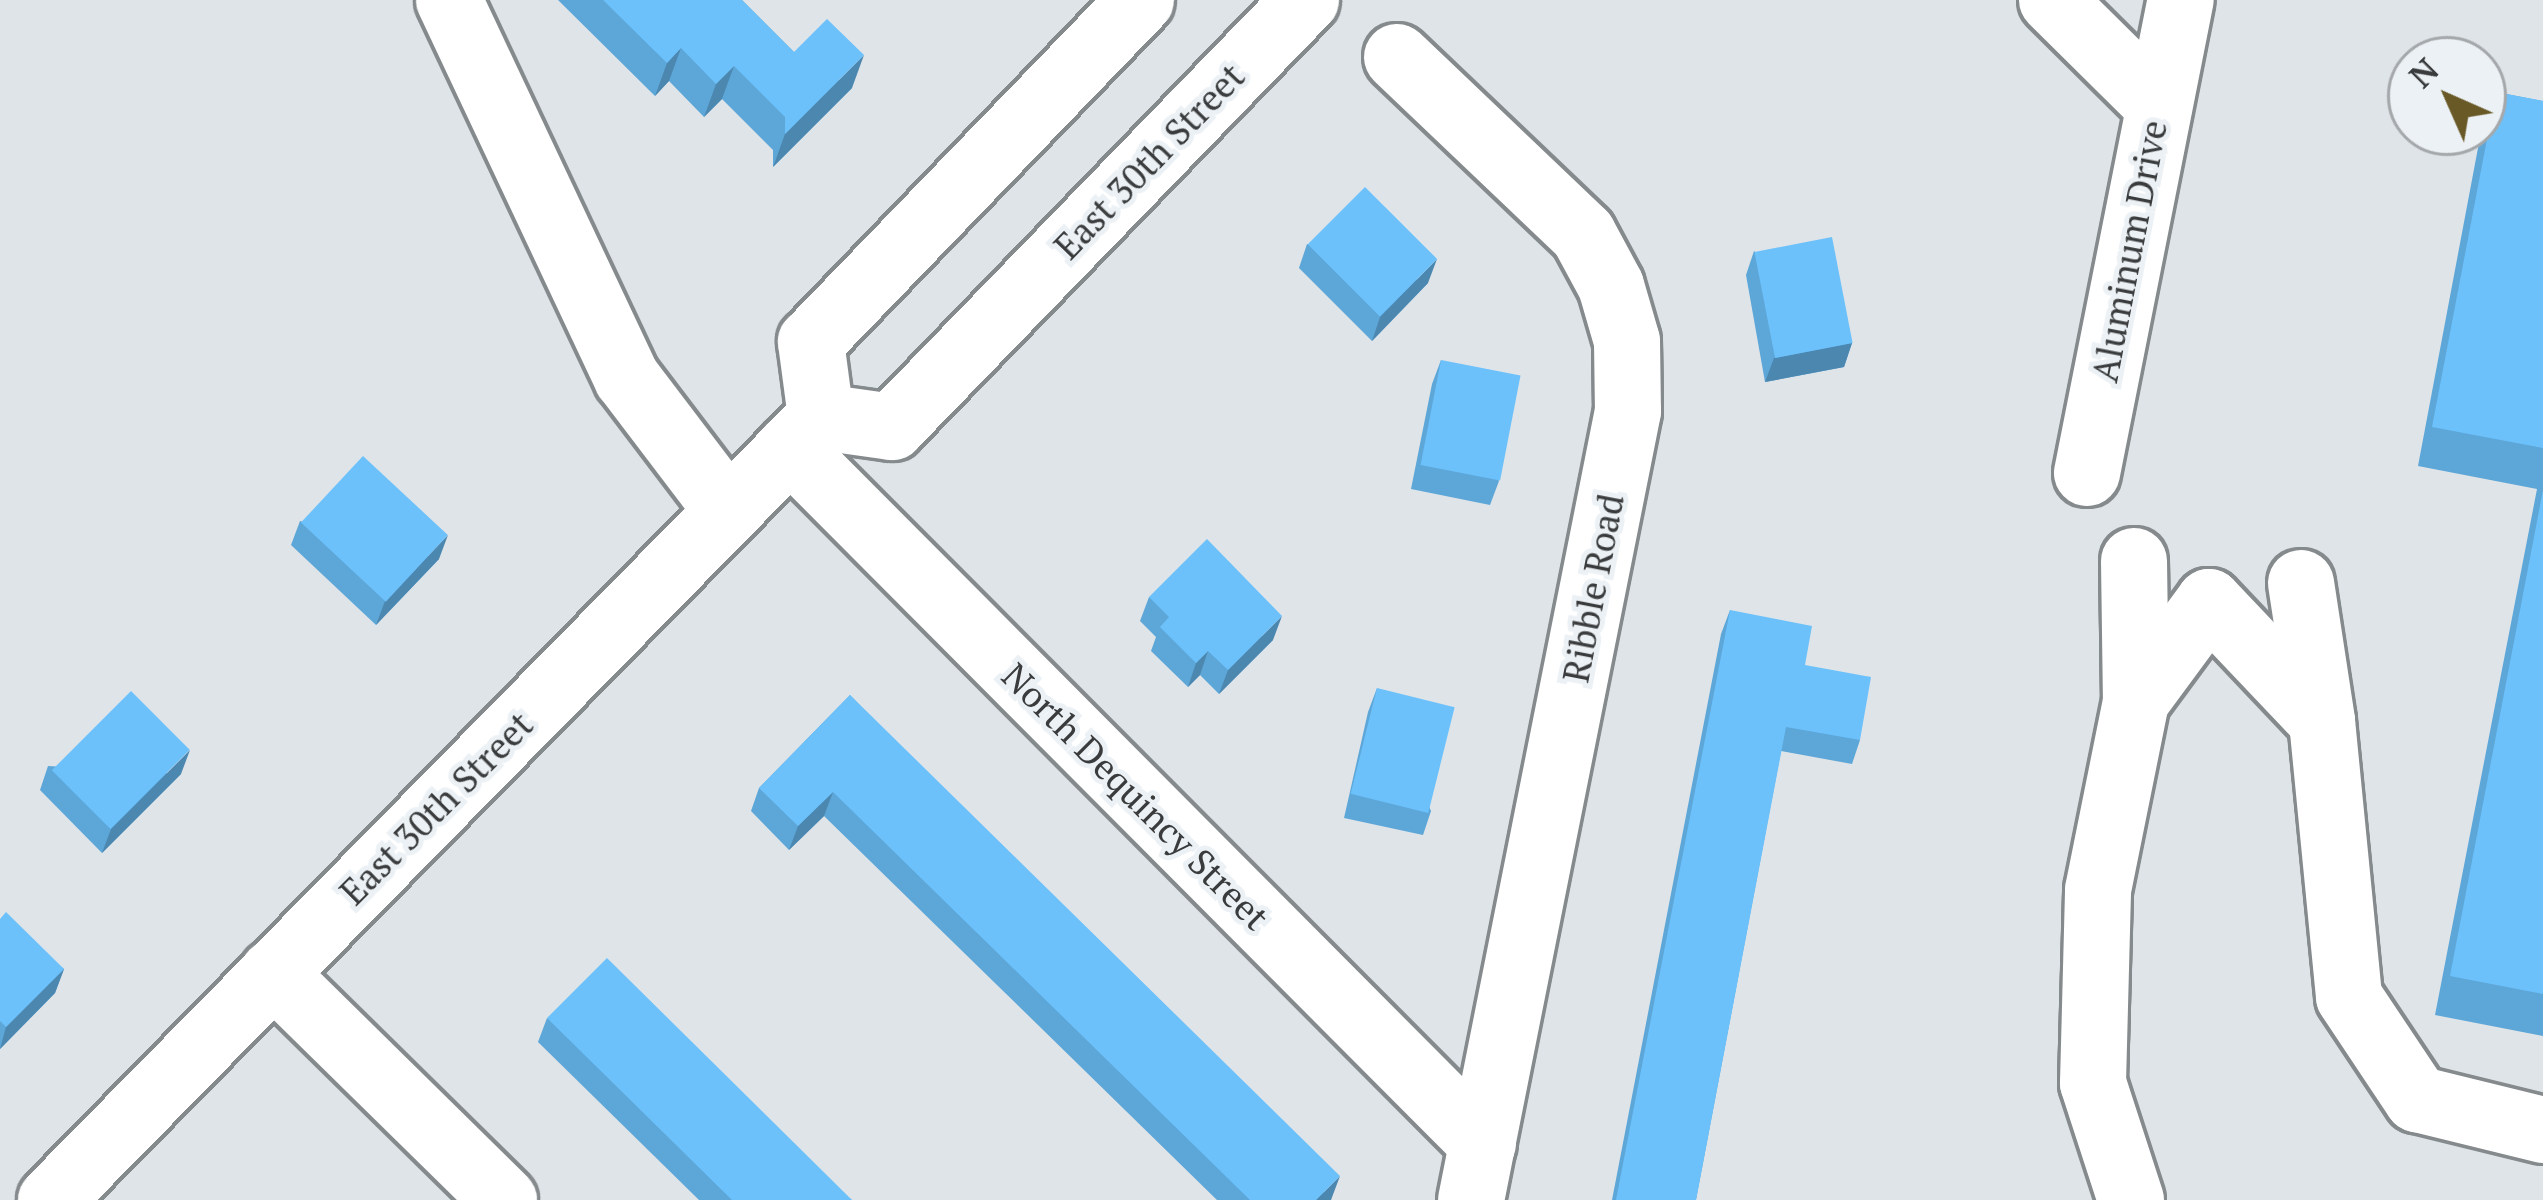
<!DOCTYPE html>
<style>
body{margin:0}
#map{position:relative;width:2543px;height:1200px;overflow:hidden;background:#dfe4e8;font-family:"PT Serif",serif}
div>[style]{position:absolute}
[style*='--x']{left:calc(var(--x)*1px);top:calc(var(--y)*1px);width:calc(var(--w)*1px);rotate:calc(var(--a)*1deg)}
.roads{filter:drop-shadow(3px 0 #858a8d) drop-shadow(-3px 0 #858a8d) drop-shadow(0 3px #858a8d) drop-shadow(0 -3px #858a8d)}
.minor>*{height:66px;margin:-33px;padding:0 33px;transform-origin:33px;border-radius:33px;background:#fff}
.major>*{height:66px;margin:-33px;padding:0 33px;transform-origin:33px;border-radius:33px;background:#fff}
.wall>*{inset:0;background:#5da6d8}
.shaded-wall>*{inset:0;background:#4c87b0}
.building>*{inset:0;background:#6cc1fb;transform-origin:0 0}
span{translate:-50% -50%;white-space:nowrap;text-align:center;line-height:1.15;-webkit-text-stroke:10px #ecf1f5;paint-order:stroke}
.street-label{font-size:36px;color:#393b3c}
.north{position:absolute;left:2387px;top:36px;width:120px;height:120px;box-sizing:border-box;background:#ecf1f5;border:3px solid #a4a8ab;border-radius:50%;rotate:315deg;font-size:33px;font-weight:700;line-height:48px;text-align:center;color:#393b3c}
.north::after{content:'';display:block;margin:auto;width:42px;height:54px;background:#685927;clip-path:polygon(50% 0,100% 100%,50% 72%,0 100%)}
</style>
<div id="map">
<div class="roads">
<div class="minor">
<i style="--x:449;--y:0;--w:418;--a:64.8"></i>
<i style="--x:627;--y:378;--w:167;--a:52.8"></i>
<i style="--x:2052;--y:0;--w:151;--a:44.7"></i>
<i style="--x:1397;--y:57;--w:257;--a:43.6"></i>
<i style="--x:1583;--y:234;--w:59;--a:61.7"></i>
<i style="--x:1611;--y:286;--w:57;--a:73.8"></i>
<i style="--x:1627;--y:341;--w:70;--a:89.2"></i>
<i style="--x:1628;--y:411;--w:804;--a:101.25"></i>
<i style="--x:790;--y:448;--w:982;--a:45.12"></i>
<i style="--x:2087;--y:473;--w:482;--a:-78.8"></i>
<i style="--x:2134;--y:561;--w:140;--a:89.2"></i>
<i style="--x:2136;--y:701;--w:123;--a:-53.6"></i>
<i style="--x:2209;--y:602;--w:164;--a:46.5"></i>
<i style="--x:2322;--y:721;--w:277;--a:84.4"></i>
<i style="--x:2349;--y:997;--w:123;--a:56.3"></i>
<i style="--x:2417;--y:1099;--w:130;--a:13.8"></i>
<i style="--x:2301;--y:583;--w:140;--a:81.3"></i>
<i style="--x:273;--y:973;--w:324;--a:44.5"></i>
<i style="--x:2131;--y:1200;--w:123;--a:-108"></i>
<i style="--x:2093;--y:1083;--w:193;--a:-88.5"></i>
<i style="--x:2098;--y:890;--w:193;--a:-78.6"></i>
</div>
<div class="major">
<i style="--x:821;--y:417;--w:72;--a:8"></i>
<i style="--x:892;--y:427;--w:595;--a:-45.89"></i>
<i style="--x:821;--y:417;--w:76;--a:-97.6"></i>
<i style="--x:811;--y:342;--w:475;--a:-46"></i>
<i style="--x:51;--y:1200;--w:1098;--a:-45.48"></i>
</div>
</div>
<div class="wall">
<i style="clip-path:polygon(558px 0,742px 0,794px 52px,852px 88px,773px 167px,773px 150px,722px 99px,704px 117px,669px 81px,655px 96px)"></i>
<i style="clip-path:polygon(2496px 92px,2543px 101px,2543px 1036px,2435px 1015px,2537px 489px,2418px 466px,2481px 132px,2483px 132px,2483px 127px)"></i>
<i style="clip-path:polygon(1307px 244px,1428px 283px,1372px 341px,1299px 268px)"></i>
<i style="clip-path:polygon(1754px 251px,1852px 343px,1844px 367px,1765px 382px,1746px 275px)"></i>
<i style="clip-path:polygon(1441px 360px,1499px 481px,1490px 505px,1411px 489px,1432px 384px)"></i>
<i style="clip-path:polygon(300px 521px,439px 559px,376px 625px,291px 545px)"></i>
<i style="clip-path:polygon(1149px 597px,1273px 640px,1219px 694px,1200px 675px,1188px 687px,1151px 651px,1156px 637px,1140px 621px)"></i>
<i style="clip-path:polygon(1730px 610px,1860px 740px,1852px 764px,1781px 751px,1696px 1200px,1612px 1200px,1721px 634px)"></i>
<i style="clip-path:polygon(1377px 688px,1431px 811px,1423px 835px,1344px 818px,1368px 712px)"></i>
<i style="clip-path:polygon(850px 695px,1331px 1200px,1217px 1200px,824px 816px,789px 850px,751px 811px,759px 788px)"></i>
<i style="clip-path:polygon(48px 766px,181px 774px,102px 853px,40px 790px)"></i>
<i style="clip-path:polygon(0 919px,64px 969px,55px 993px,0 1049px)"></i>
<i style="clip-path:polygon(547px 1018px,852px 1200px,699px 1200px,538px 1042px)"></i>
</div>
<div class="shaded-wall">
<i style="clip-path:polygon(681px 48px,669px 81px,655px 96px,667px 63px)"></i>
<i style="clip-path:polygon(864px 55px,852px 88px,773px 167px,785px 134px)"></i>
<i style="clip-path:polygon(734px 66px,722px 99px,704px 117px,716px 84px)"></i>
<i style="clip-path:polygon(1437px 259px,1428px 283px,1372px 341px,1380px 317px)"></i>
<i style="clip-path:polygon(1852px 343px,1844px 367px,1765px 382px,1774px 358px)"></i>
<i style="clip-path:polygon(448px 535px,439px 559px,376px 625px,385px 601px)"></i>
<i style="clip-path:polygon(1282px 616px,1273px 640px,1219px 694px,1228px 670px)"></i>
<i style="clip-path:polygon(1208px 651px,1200px 675px,1188px 687px,1196px 663px)"></i>
<i style="clip-path:polygon(190px 750px,181px 774px,102px 853px,111px 829px)"></i>
<i style="clip-path:polygon(833px 792px,824px 816px,789px 850px,798px 826px)"></i>
<i style="clip-path:polygon(64px 969px,55px 993px,0 1049px,6px 1027px)"></i>
<i style="clip-path:polygon(1340px 1176px,1331px 1200px,1316px 1200px)"></i>
</div>
<div class="building">
<i style="clip-path:polygon(603px 0,742px 0,794px 52px,827px 19px,864px 55px,785px 134px,785px 117px,734px 66px,716px 84px,681px 48px,667px 63px)"></i>
<i style="clip-path:polygon(2496px 92px,2543px 101px,2543px 448px,2432px 427px)"></i>
<i style="left:1365px;top:187px;width:102px;height:81px;rotate:45deg"></i>
<i style="left:1832px;top:237px;width:108px;height:79px;rotate:79deg"></i>
<i style="left:1441px;top:360px;width:81px;height:107px;rotate:11deg"></i>
<i style="left:363px;top:456px;width:116px;height:91px;rotate:43deg"></i>
<i style="clip-path:polygon(2543px 490px,2543px 994px,2450px 976px)"></i>
<i style="clip-path:polygon(1207px 539px,1282px 616px,1228px 670px,1208px 651px,1196px 663px,1160px 627px,1169px 617px,1149px 597px)"></i>
<i style="clip-path:polygon(1730px 610px,1812px 626px,1805px 665px,1871px 677px,1860px 740px,1786px 727px,1696px 1200px,1616px 1200px)"></i>
<i style="left:1377px;top:688px;width:80px;height:109px;rotate:14deg"></i>
<i style="left:131px;top:691px;width:83px;height:112px;rotate:45deg"></i>
<i style="clip-path:polygon(850px 695px,1340px 1176px,1316px 1200px,1250px 1200px,833px 792px,798px 826px,759px 788px)"></i>
<i style="clip-path:polygon(6px 912px,64px 969px,6px 1027px,0 1021px,0 919px)"></i>
<i style="clip-path:polygon(607px 958px,852px 1200px,732px 1200px,547px 1018px)"></i>
</div>
<div class="street-label">
<span style="left:1149px;top:161px;rotate:-46deg">East 30th Street</span>
<span style="left:2129px;top:251px;rotate:-79deg">Aluminum Drive</span>
<span style="left:1593px;top:588px;rotate:-79deg">Ribble Road</span>
<span style="left:1136px;top:796px;rotate:45deg">North Dequincy Street</span>
<span style="left:436px;top:808px;rotate:-45deg">East 30th Street</span>
</div>
<div class="north">N</div>
</div>
